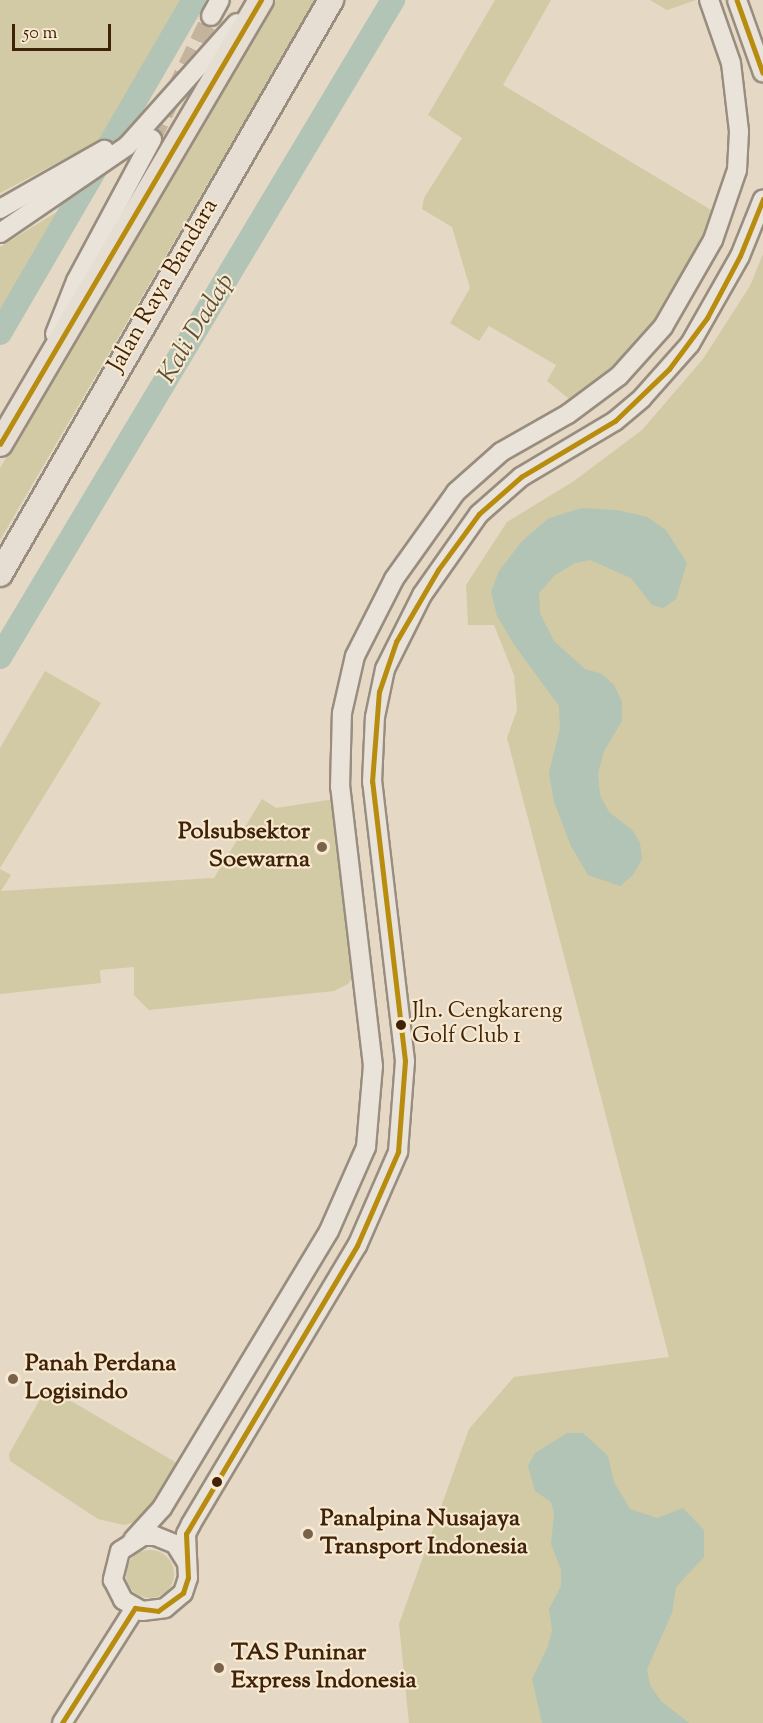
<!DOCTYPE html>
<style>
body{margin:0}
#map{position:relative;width:763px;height:1723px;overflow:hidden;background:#e5d8c4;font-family:"Sorts Mill Goudy",serif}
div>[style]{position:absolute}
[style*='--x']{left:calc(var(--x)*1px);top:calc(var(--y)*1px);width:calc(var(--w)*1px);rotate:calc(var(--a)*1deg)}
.green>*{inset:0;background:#d1caa4}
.round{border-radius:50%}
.water>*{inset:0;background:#b1c4b5}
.river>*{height:24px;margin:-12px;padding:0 12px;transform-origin:12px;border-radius:12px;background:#b1c4b5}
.minor-tunnel>*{height:18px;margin-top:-9px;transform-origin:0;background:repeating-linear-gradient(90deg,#c4b49e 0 18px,transparent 0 27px)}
.roads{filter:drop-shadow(2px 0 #998d7f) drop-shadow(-2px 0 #998d7f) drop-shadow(0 2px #998d7f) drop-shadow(0 -2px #998d7f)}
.minor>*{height:18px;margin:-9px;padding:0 9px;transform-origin:9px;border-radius:9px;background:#e9e3d9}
.major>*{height:24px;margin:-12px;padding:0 12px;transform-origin:12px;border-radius:12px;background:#e6ded2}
.bus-1>*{height:4.5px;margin:-2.25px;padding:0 2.25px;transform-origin:2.25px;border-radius:2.25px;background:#b88c0e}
.dots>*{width:16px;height:16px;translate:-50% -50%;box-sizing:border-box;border:3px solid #f7e8d0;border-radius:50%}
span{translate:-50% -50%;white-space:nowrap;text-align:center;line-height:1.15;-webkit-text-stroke:4.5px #f7e8d0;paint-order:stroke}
.bus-label{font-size:22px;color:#402208}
.left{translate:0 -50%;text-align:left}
.street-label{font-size:24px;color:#402208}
.poi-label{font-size:24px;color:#402208;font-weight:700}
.right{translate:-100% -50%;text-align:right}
.water-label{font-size:26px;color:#5b503a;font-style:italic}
.scale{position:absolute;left:12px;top:24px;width:99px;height:27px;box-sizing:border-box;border:3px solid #402208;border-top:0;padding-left:8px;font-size:18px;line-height:21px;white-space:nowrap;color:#402208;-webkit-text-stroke:4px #f7e8d0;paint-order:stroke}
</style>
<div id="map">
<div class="green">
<i style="clip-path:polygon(0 0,183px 0,102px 139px,0 193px)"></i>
<i style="clip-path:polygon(276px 0,315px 0,0 540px,0 468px)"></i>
<i style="clip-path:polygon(495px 0,551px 0,503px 85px,716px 213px,702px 246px,662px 315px,616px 371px,573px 402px,547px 381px,556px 365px,489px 326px,479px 341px,450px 323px,470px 288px,452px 227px,422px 209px,424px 198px,462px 138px,428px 115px)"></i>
<i style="clip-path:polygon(650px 0,696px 0,667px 10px)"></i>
<i style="clip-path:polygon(73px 202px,0 327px,0 247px)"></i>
<i style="clip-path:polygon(763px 254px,763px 1723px,409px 1723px,399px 1624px,469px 1429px,514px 1377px,669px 1357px,507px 738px,517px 710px,514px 675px,494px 625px,468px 625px,466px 585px,507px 522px,574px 481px,642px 430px,703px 359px,750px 286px)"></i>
<i style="clip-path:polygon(45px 671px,101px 703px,0 868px,0 748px)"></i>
<i style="clip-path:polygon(262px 799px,276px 808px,335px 799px,353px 976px,348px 984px,334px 991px,149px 1010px,134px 995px,134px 967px,100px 970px,101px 983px,0 994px,0 869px,11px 875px,1px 891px,214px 878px)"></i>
<i style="clip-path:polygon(47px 1387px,182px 1466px,145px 1520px,124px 1525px,98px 1519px,10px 1461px,9px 1454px)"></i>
<i class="round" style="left:126px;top:1550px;width:48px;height:48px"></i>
</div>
<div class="water">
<i style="clip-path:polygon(582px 508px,617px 510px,647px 517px,666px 530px,687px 563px,676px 599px,663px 608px,652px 605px,631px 578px,590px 560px,575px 563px,555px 575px,539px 593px,540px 613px,554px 641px,585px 669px,602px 674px,614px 685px,622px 702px,622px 721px,604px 751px,598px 773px,600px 795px,609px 812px,632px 830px,640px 843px,642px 859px,633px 875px,620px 886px,588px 875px,571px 846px,554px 802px,549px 773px,560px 728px,559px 706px,515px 646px,497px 616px,491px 592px,499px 571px,522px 541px,549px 518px)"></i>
<i style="clip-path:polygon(567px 1433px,583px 1433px,608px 1456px,614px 1482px,630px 1509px,657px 1518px,683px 1508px,704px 1530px,704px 1557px,676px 1587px,672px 1613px,647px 1669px,650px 1685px,661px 1701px,689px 1723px,542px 1723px,532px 1679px,548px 1646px,552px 1630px,549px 1609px,561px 1586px,561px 1570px,551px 1544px,554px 1513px,551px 1502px,535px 1491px,528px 1466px,535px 1453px)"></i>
</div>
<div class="river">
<i style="--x:0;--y:333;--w:385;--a:-59.8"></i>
<i style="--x:0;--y:657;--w:766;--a:-59.11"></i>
</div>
<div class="minor-tunnel">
<i style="--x:152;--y:139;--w:136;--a:-64.4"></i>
</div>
<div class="roads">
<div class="minor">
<i style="--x:737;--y:0;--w:77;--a:70.4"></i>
<i style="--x:211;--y:16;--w:18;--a:-61"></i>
<i style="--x:0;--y:209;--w:120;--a:-29.6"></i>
<i style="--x:0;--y:233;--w:154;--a:-34.4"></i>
<i style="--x:127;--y:146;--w:165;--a:-48.2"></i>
<i style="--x:55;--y:334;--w:57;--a:-68.4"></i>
<i style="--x:76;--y:281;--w:161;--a:-61.8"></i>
<i style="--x:133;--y:1540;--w:43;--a:-47.8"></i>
<i style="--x:162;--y:1508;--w:323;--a:-58.9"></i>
<i style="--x:329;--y:1231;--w:92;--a:-66.2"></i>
<i style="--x:366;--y:1147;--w:81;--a:-85.1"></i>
<i style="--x:373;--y:1066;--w:281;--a:-96.7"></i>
<i style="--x:340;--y:787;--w:74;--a:-88.5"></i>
<i style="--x:342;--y:713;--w:58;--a:-77.2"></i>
<i style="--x:355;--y:656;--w:86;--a:-63.1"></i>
<i style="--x:394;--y:579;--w:107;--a:-54.5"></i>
<i style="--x:456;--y:492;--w:60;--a:-41.6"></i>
<i style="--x:501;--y:452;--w:77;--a:-29.6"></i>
<i style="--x:568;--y:414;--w:64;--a:-36.7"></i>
<i style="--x:619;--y:376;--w:66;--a:-48.1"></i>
<i style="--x:663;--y:327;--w:100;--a:-60.1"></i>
<i style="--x:713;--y:240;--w:74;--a:-71.1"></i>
<i style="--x:737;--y:170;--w:39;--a:-87"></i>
<i style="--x:739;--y:131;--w:68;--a:-96.7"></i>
<i style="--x:731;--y:63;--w:67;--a:-109.2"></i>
<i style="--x:187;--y:1563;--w:22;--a:-122"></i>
<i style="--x:175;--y:1544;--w:22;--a:-158"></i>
<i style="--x:155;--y:1536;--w:12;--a:180"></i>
<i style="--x:143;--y:1536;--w:27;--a:147"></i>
<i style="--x:120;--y:1551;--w:30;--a:104"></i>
<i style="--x:113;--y:1580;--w:22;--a:63"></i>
<i style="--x:123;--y:1600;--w:22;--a:30"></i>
<i style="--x:142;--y:1611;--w:23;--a:-7"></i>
<i style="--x:165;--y:1608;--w:23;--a:-40"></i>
<i style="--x:183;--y:1593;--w:16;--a:-72"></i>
<i style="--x:188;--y:1578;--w:44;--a:-92.6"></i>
<i style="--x:186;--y:1534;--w:11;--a:-63"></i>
<i style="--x:191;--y:1524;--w:324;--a:-59.2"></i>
<i style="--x:357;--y:1246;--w:103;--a:-66.4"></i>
<i style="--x:398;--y:1152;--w:91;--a:-85.6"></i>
<i style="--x:405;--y:1061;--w:281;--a:-96.7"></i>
<i style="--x:372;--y:782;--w:65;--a:-87.4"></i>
<i style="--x:375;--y:717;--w:49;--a:-78.2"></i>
<i style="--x:385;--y:669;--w:83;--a:-63.4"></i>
<i style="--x:422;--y:595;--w:99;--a:-54.9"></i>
<i style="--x:479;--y:514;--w:56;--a:-41.4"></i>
<i style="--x:521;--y:477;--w:109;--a:-30.8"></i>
<i style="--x:615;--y:421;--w:35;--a:-40"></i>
<i style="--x:642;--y:398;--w:72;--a:-48.4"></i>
<i style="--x:690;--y:344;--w:101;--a:-60.4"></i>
<i style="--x:740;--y:256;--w:61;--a:-68"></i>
<i style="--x:62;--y:1723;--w:136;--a:-57.6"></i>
</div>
<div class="major">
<i style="--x:0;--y:444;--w:515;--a:-59.55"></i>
<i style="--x:0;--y:574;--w:663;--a:-60.03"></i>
</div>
</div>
<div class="bus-1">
<i style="--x:737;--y:0;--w:77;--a:70.4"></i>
<i style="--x:0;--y:444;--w:515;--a:-59.55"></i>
<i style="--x:62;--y:1723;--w:136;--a:-57.6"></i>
<i style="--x:135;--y:1608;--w:23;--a:7"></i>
<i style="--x:158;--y:1611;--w:31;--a:-36"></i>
<i style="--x:183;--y:1593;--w:16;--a:-72"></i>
<i style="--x:188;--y:1578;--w:44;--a:-92.6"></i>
<i style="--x:186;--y:1534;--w:335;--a:-59.3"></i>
<i style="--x:357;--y:1246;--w:103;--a:-66.4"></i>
<i style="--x:398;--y:1152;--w:91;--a:-85.6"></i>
<i style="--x:405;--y:1061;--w:281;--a:-96.7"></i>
<i style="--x:372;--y:782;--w:90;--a:-85.6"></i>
<i style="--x:379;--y:692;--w:53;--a:-71.2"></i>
<i style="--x:396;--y:642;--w:83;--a:-59.7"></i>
<i style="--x:438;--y:570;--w:69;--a:-53.8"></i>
<i style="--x:479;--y:514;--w:56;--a:-41.4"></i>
<i style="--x:521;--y:477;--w:109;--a:-30.8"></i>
<i style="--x:615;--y:421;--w:75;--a:-43.9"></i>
<i style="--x:669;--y:369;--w:64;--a:-53.3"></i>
<i style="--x:707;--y:318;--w:70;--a:-62"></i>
<i style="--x:740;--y:256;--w:61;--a:-68"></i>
</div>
<div class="dots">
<i style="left:322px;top:847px;background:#7a624a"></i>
<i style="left:401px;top:1025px;background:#402208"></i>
<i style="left:13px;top:1379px;background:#7a624a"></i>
<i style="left:217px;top:1482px;background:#402208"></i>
<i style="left:308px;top:1534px;background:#7a624a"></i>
<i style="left:219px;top:1668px;background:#7a624a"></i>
</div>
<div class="bus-label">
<span class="left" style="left:412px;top:1025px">Jln. Cengkareng<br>Golf Club 1</span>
</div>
<div class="street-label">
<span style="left:164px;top:286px;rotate:-60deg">Jalan Raya Bandara</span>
</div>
<div class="poi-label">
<span class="right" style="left:310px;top:847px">Polsubsektor<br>Soewarna</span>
<span class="left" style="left:25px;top:1379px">Panah Perdana<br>Logisindo</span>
<span class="left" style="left:320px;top:1534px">Panalpina Nusajaya<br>Transport Indonesia</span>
<span class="left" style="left:231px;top:1668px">TAS Puninar<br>Express Indonesia</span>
</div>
<div class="water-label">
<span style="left:197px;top:329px;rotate:-59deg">Kali Dadap</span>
</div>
<div class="scale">50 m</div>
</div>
